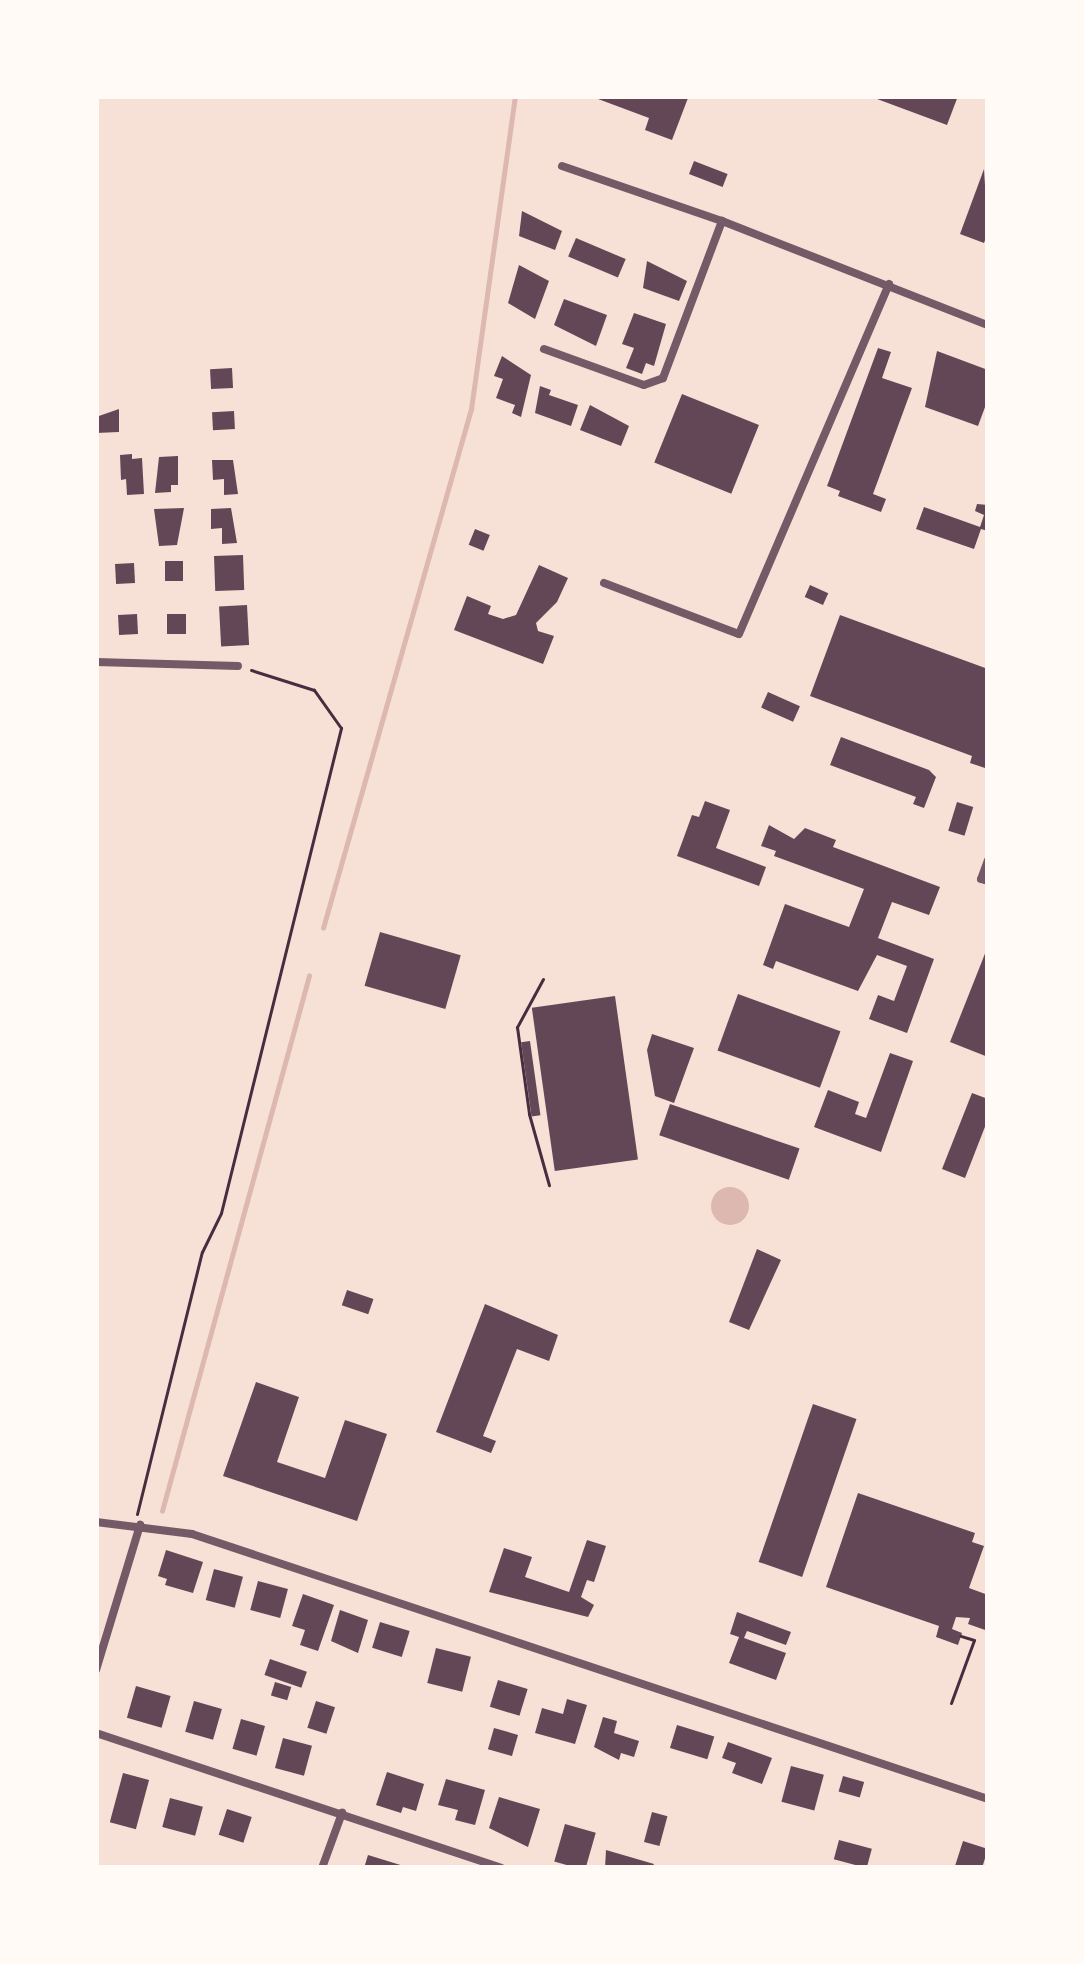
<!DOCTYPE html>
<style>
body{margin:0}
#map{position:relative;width:1084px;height:1964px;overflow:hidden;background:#f7e1d7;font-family:"Exo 2",sans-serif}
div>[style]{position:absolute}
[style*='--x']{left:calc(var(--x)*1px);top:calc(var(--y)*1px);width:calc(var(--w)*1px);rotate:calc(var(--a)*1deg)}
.water>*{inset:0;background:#dcb8b0}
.round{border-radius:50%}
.stream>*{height:4.5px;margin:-2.25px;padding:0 2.25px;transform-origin:2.25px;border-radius:2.25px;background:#dcb8b0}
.building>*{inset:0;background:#644757;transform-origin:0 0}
.path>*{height:3px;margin:-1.5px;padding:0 1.5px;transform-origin:1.5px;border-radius:1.5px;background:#4a2c40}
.minor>*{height:8px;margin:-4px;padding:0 4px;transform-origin:4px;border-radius:4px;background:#755966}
span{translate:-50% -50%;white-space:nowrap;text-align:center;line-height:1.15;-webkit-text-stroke:9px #fffaf5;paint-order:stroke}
.frame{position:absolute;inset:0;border:99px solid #fffaf5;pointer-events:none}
</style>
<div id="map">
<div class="water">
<i class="round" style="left:711px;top:1187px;width:38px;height:38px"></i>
</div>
<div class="stream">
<i style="--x:323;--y:928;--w:540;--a:-74.08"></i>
<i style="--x:471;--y:409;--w:316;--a:-82"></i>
<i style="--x:162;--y:1511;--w:555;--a:-74.64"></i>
</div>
<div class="building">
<i style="clip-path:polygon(590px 96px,683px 96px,688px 98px,672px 140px,645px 130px,649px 118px)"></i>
<i style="clip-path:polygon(869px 96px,958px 96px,947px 125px)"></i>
<i style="left:694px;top:161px;width:36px;height:14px;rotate:21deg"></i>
<i style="clip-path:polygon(984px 169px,988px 232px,984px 243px,960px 234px)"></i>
<i style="clip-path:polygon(522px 211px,562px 231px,555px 250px,519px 236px)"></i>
<i style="left:576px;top:238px;width:54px;height:20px;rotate:23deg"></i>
<i style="clip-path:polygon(647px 261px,687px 281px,679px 301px,643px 288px)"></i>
<i style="clip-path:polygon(519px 265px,549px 281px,535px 319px,508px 303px)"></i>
<i style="clip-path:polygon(564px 299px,607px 315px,596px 346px,554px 325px)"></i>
<i style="clip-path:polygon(634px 313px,666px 324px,654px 366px,646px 363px,642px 374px,626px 368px,634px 348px,622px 344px)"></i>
<i style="clip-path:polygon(878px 348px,891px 352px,882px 378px,912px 388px,873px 494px,886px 499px,881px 512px,838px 496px,840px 491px,827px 486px)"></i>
<i style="clip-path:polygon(937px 351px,988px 370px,988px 399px,978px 426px,925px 407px)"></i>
<i style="clip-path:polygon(502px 356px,531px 375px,521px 417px,512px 413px,515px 405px,496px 398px,503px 379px,494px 376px)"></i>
<i style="left:232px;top:368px;width:20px;height:22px;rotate:87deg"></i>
<i style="clip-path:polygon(540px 386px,551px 390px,549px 395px,578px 405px,571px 426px,535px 413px)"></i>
<i style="left:682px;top:394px;width:83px;height:74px;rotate:22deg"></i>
<i style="clip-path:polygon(590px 405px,629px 426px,621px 446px,580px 430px)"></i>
<i style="clip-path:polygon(119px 409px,119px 432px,96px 433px,96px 417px)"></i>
<i style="left:234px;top:411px;width:18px;height:22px;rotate:87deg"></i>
<i style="clip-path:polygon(132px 454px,132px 459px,142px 458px,144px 494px,127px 495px,126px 479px,121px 480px,120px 455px)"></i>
<i style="clip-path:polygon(178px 456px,178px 485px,171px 485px,171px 492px,155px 493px,159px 457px)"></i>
<i style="clip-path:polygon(212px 460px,233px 460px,238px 494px,224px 495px,224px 479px,213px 480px)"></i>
<i style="clip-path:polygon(977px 504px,988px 505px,988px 531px,981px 529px,974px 549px,916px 529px,924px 507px,980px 527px,984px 515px,975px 511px)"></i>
<i style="clip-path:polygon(184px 508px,177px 545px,159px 546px,154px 509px)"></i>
<i style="clip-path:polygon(231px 508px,237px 543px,222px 544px,222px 528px,211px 529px,211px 509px)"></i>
<i style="left:475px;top:529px;width:16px;height:17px;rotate:22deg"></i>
<i style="left:243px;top:555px;width:35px;height:29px;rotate:88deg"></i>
<i style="left:165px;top:561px;width:18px;height:20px"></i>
<i style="left:134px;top:563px;width:20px;height:19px;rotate:87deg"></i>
<i style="clip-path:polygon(539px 565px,568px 578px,557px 602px,536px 623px,538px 631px,554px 636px,543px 664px,454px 630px,467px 596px,491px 606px,488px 614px,503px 619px,516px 615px)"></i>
<i style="left:810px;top:585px;width:20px;height:13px;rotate:24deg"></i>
<i style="left:247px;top:605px;width:40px;height:28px;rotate:87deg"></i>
<i style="left:137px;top:614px;width:20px;height:19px;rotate:87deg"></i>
<i style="left:167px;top:614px;width:19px;height:20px"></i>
<i style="clip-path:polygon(840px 615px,988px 669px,988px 769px,970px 763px,972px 756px,810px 696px)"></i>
<i style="left:768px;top:692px;width:35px;height:17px;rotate:24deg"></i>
<i style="clip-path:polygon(841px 737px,929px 770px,936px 777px,924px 808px,913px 804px,916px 797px,830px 765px)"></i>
<i style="clip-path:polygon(705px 801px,730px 810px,716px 848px,766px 867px,759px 886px,677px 856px,692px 815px,699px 817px)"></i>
<i style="left:957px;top:802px;width:17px;height:30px;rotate:17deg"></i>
<i style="clip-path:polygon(769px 825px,794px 839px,805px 828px,836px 840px,833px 847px,940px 887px,929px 915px,892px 902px,878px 938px,934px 959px,907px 1033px,869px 1019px,878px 995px,894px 1001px,907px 966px,877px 955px,858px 991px,776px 961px,773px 969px,763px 965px,785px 904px,849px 927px,864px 889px,774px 856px,776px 851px,761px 846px)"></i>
<i style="left:380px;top:932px;width:84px;height:56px;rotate:16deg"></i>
<i style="clip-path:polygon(988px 946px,988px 1057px,950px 1042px)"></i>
<i style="left:738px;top:994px;width:109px;height:60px;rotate:20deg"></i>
<i style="left:615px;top:996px;width:165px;height:84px;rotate:82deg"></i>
<i style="clip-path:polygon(652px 1034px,694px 1048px,674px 1103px,655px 1096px,647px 1050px)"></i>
<i style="left:530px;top:1041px;width:75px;height:9px;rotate:82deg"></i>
<i style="clip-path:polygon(890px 1053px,913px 1061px,881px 1152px,814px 1127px,828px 1090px,859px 1102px,855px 1114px,866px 1118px)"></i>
<i style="clip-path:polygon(972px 1093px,988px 1099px,988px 1119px,965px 1178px,942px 1169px)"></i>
<i style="left:670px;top:1104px;width:137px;height:33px;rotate:19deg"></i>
<i style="clip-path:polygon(757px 1249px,781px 1260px,749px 1330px,729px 1322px)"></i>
<i style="left:347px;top:1290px;width:28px;height:16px;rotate:19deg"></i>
<i style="clip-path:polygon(485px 1304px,558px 1335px,549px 1361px,517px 1349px,483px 1436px,496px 1441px,491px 1453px,436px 1432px)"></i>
<i style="clip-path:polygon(256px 1382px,299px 1397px,277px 1462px,325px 1478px,345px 1420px,387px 1434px,357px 1521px,223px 1476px)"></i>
<i style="left:813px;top:1404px;width:46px;height:167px;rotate:19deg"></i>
<i style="clip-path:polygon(858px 1493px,975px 1533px,972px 1542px,984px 1546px,969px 1588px,988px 1595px,988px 1631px,968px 1624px,970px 1618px,956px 1617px,952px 1629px,962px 1633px,958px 1645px,936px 1637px,939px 1626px,826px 1587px)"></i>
<i style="clip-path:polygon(587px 1540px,606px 1546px,594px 1582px,587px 1580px,581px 1597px,594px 1605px,588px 1617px,489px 1592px,504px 1548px,532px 1557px,525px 1577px,569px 1592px)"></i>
<i style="clip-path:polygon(166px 1550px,203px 1562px,193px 1593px,165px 1585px,167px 1579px,158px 1576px)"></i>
<i style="left:214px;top:1569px;width:30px;height:32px;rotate:15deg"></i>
<i style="left:258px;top:1581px;width:31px;height:30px;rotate:15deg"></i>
<i style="clip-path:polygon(303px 1594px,334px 1605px,318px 1651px,300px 1645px,305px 1630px,292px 1626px)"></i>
<i style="clip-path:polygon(340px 1610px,368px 1620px,358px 1653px,331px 1641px)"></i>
<i style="clip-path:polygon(737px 1612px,791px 1632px,786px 1645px,747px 1631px,744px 1638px,786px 1653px,776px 1680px,729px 1663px,739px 1637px,730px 1634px)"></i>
<i style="left:380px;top:1622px;width:31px;height:27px;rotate:17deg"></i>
<i style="left:436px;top:1648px;width:36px;height:36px;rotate:14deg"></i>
<i style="left:270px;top:1659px;width:39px;height:17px;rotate:19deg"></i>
<i style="left:498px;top:1680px;width:31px;height:28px;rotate:17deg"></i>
<i style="left:275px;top:1682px;width:17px;height:14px;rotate:17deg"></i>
<i style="left:136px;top:1686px;width:36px;height:33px;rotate:16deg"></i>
<i style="clip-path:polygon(567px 1699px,587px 1705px,575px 1744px,535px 1733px,542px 1708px,563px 1714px)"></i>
<i style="left:194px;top:1701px;width:29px;height:32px;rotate:16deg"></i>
<i style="left:316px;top:1701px;width:20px;height:28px;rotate:18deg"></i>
<i style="clip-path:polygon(603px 1717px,617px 1721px,614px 1733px,639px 1741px,634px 1757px,621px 1753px,619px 1760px,594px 1747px)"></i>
<i style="left:241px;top:1719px;width:25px;height:31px;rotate:16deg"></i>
<i style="left:677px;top:1725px;width:39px;height:24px;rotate:17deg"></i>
<i style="left:494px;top:1728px;width:25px;height:22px;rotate:16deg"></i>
<i style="left:283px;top:1738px;width:30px;height:31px;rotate:15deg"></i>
<i style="clip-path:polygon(728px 1742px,772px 1758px,762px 1784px,732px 1773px,736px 1763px,722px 1758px)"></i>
<i style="left:791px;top:1766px;width:34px;height:37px;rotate:15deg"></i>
<i style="clip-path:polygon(387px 1772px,424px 1784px,416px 1811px,403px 1807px,401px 1813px,376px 1805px)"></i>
<i style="left:123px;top:1773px;width:27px;height:51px;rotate:15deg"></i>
<i style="left:843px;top:1776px;width:22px;height:16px;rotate:16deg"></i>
<i style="clip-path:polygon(446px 1779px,485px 1790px,475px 1825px,455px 1820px,458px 1810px,438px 1805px)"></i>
<i style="clip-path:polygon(499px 1797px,540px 1809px,528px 1847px,489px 1828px)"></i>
<i style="left:170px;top:1798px;width:34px;height:30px;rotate:15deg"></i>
<i style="left:227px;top:1809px;width:26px;height:27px;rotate:18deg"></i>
<i style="left:652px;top:1812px;width:16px;height:31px;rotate:15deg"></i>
<i style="left:565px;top:1824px;width:32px;height:39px;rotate:16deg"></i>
<i style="left:839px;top:1840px;width:34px;height:20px;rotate:15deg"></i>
<i style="clip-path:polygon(963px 1841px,988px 1849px,982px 1868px,955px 1866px)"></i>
<i style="clip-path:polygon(606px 1850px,654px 1864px,652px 1868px,605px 1868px)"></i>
<i style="clip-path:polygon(368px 1855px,407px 1867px,407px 1868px,364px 1868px)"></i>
</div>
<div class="path">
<i style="--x:543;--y:979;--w:55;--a:118.4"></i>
<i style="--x:517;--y:1027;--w:88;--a:82.1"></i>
<i style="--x:529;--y:1114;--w:74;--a:74.3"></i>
<i style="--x:137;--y:1514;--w:270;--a:-76.1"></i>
<i style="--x:202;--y:1252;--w:43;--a:-64"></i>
<i style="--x:221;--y:1213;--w:500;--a:-76.1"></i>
<i style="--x:341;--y:728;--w:47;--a:-125.4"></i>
<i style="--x:314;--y:690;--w:66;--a:-162.4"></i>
<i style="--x:951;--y:1703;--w:67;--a:-69.9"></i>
<i style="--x:974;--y:1640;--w:14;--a:-163"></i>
</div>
<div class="minor">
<i style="--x:562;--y:166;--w:169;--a:19"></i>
<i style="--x:722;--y:221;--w:286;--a:21.4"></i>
<i style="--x:544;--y:349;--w:106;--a:19.8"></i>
<i style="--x:644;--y:385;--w:20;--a:-20"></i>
<i style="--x:663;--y:378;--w:168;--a:-69.4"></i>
<i style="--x:604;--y:583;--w:144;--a:20.7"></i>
<i style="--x:739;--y:634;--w:381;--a:-66.8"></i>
<i style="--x:96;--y:662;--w:142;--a:1.6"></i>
<i style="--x:988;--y:860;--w:20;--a:110"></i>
<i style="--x:981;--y:879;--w:7;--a:16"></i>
<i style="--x:96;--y:1522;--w:97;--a:7.1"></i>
<i style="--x:192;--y:1534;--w:839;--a:18.41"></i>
<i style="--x:96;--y:1670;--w:152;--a:-73.1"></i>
<i style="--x:96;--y:1733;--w:427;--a:18.4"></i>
<i style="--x:322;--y:1868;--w:59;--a:-70"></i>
</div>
<div class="frame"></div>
</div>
